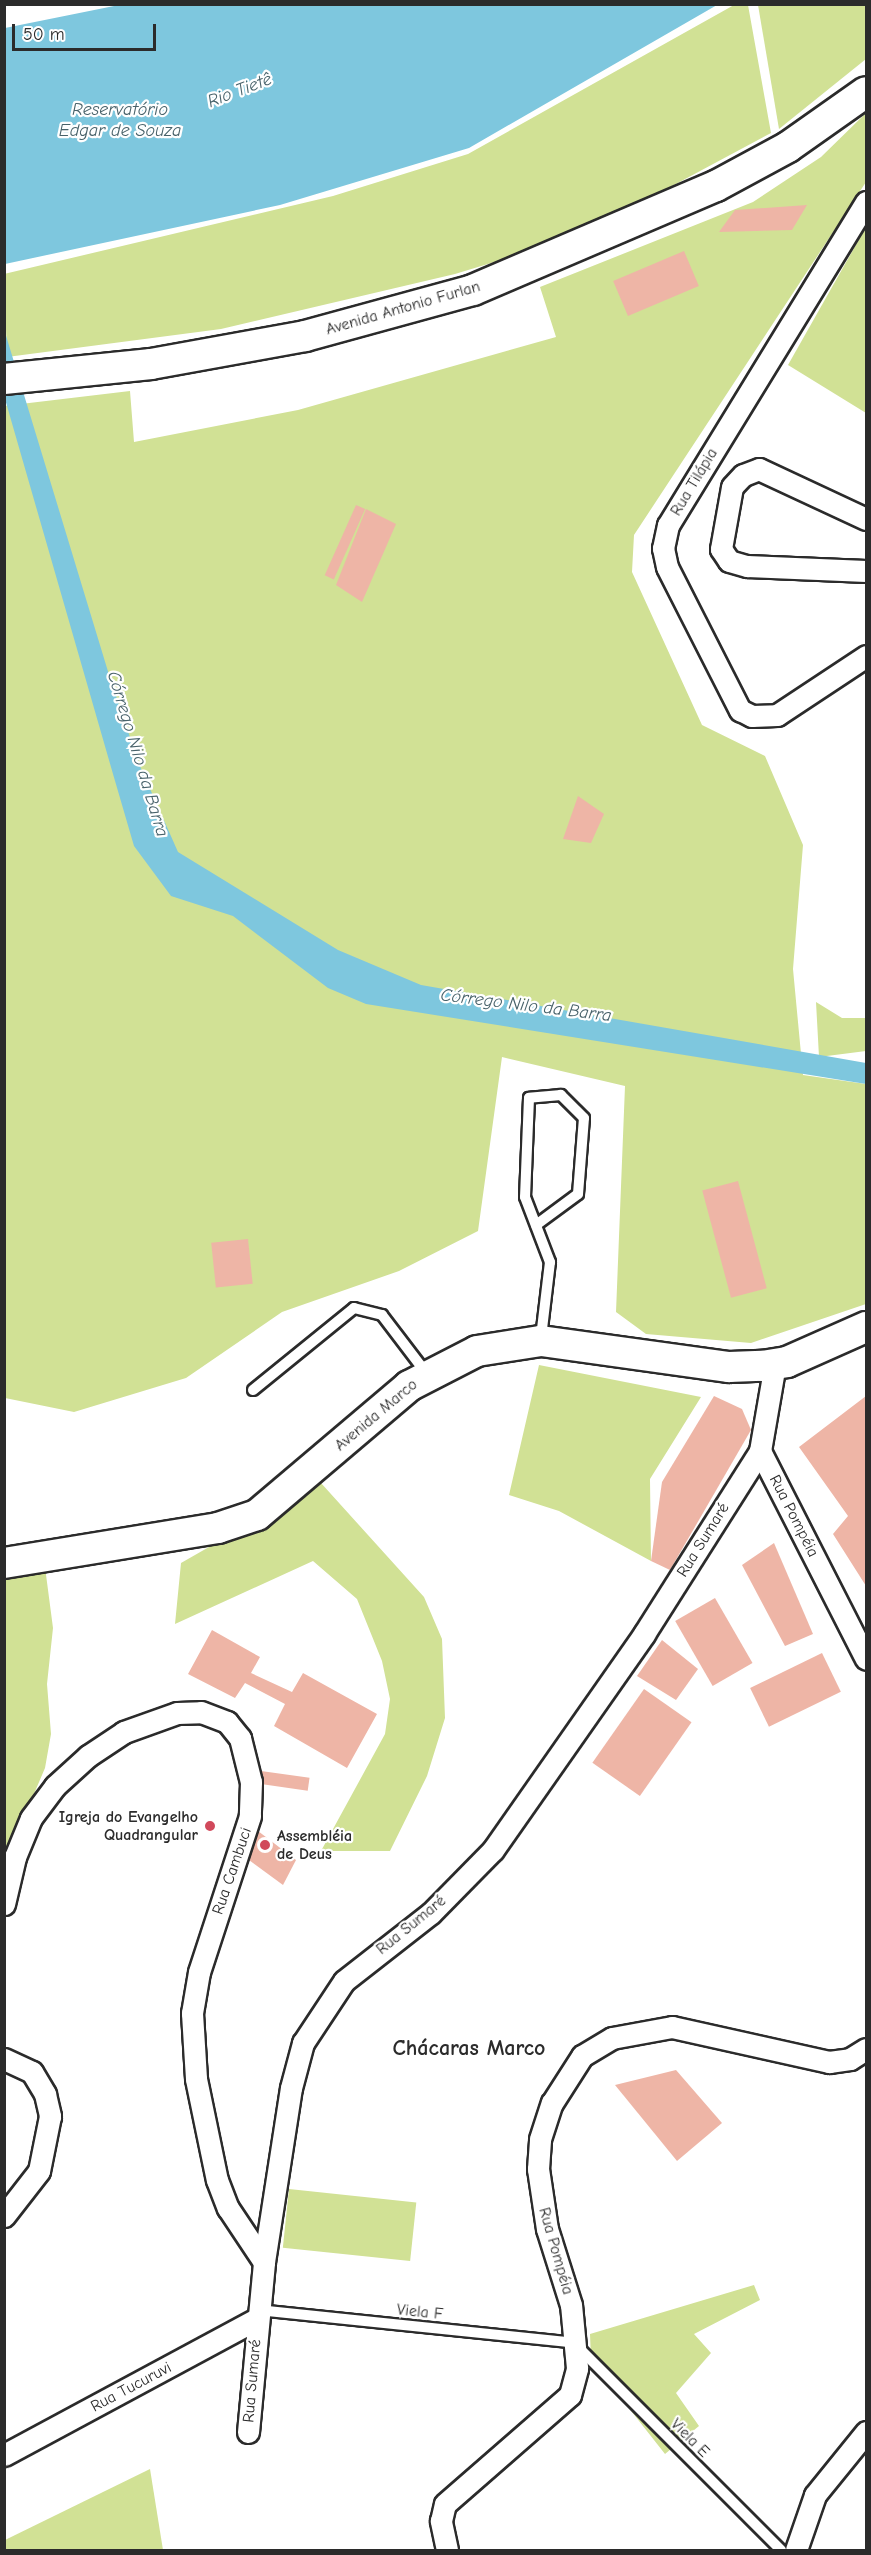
<!DOCTYPE html>
<meta charset="utf-8">
<style>
body{margin:0}
#map{position:relative;width:871px;height:2555px;overflow:hidden;background:#fff;font-family:"Comic Neue",sans-serif}
div>[style]{position:absolute}
[style*='--x']{left:calc(var(--x)*1px);top:calc(var(--y)*1px);width:calc(var(--w)*1px);rotate:calc(var(--a)*1deg)}
.green>*{inset:0;background:#d1e195;transform-origin:0 0}
.water>*{inset:0;background:#7ec7de}
.building>*{inset:0;background:#eeb5a6;transform-origin:0 0}
.roads{filter:drop-shadow(2px 0 #2b2b2b) drop-shadow(-2px 0 #2b2b2b) drop-shadow(0 2px #2b2b2b) drop-shadow(0 -2px #2b2b2b)}
.lane>*{height:10px;margin:-5px;padding:0 5px;transform-origin:5px;border-radius:5px;background:#fff}
.street>*{height:21px;margin:-10.5px;padding:0 10.5px;transform-origin:10.5px;border-radius:10.5px;background:#fff}
.secondary>*{height:30px;margin:-15px;padding:0 15px;transform-origin:15px;border-radius:15px;background:#fff}
.dots>*{width:16px;height:16px;translate:-50% -50%;box-sizing:border-box;border:3px solid #fff;border-radius:50%}
span{translate:-50% -50%;white-space:nowrap;text-align:center;line-height:1.15;-webkit-text-stroke:4.5px #fff;paint-order:stroke}
.street-label{font-size:16px;color:#2b2b2b}
.poi-label{font-size:16px;color:#2b2b2b;font-weight:700}
.right{translate:-100% -50%;text-align:right}
.left{translate:0 -50%;text-align:left}
.water-label{font-size:18px;color:#48626a;font-style:italic}
.district-label{font-size:22px;color:#2b2b2b;font-weight:700}
.frame{position:absolute;inset:0;border:6px solid #2b2b2b;pointer-events:none}
.scale{position:absolute;left:12px;top:24px;width:144px;height:27px;box-sizing:border-box;border:3px solid #2b2b2b;border-top:0;padding-left:8px;font-size:18px;line-height:21px;white-space:nowrap;color:#2b2b2b;-webkit-text-stroke:4px #fff;paint-order:stroke}
</style>
<div id="map">
<div class="green">
<i style="clip-path:polygon(734px 5px,748px 5px,771px 133px,631px 208px,527px 252px,455px 274px,221px 329px,7px 357px,4px 274px,333px 196px,468px 154px)"></i>
<i style="clip-path:polygon(758px 5px,866px 5px,866px 59px,779px 129px)"></i>
<i style="clip-path:polygon(866px 113px,866px 182px,634px 535px,632px 572px,702px 725px,765px 756px,803px 845px,793px 969px,803px 1075px,866px 1084px,866px 1304px,751px 1343px,646px 1334px,616px 1312px,625px 1086px,502px 1057px,478px 1231px,399px 1271px,282px 1312px,186px 1378px,74px 1412px,5px 1398px,4px 406px,130px 391px,134px 442px,298px 410px,556px 337px,540px 287px,753px 202px,821px 157px)"></i>
<i style="clip-path:polygon(866px 227px,866px 413px,788px 365px)"></i>
<i style="clip-path:polygon(816px 1002px,842px 1018px,866px 1018px,866px 1051px,819px 1057px)"></i>
<i style="clip-path:polygon(539px 1365px,701px 1397px,650px 1479px,651px 1561px,559px 1511px,509px 1495px)"></i>
<i style="clip-path:polygon(321px 1483px,424px 1597px,442px 1639px,445px 1718px,427px 1776px,390px 1851px,321px 1851px,385px 1734px,390px 1699px,382px 1661px,357px 1599px,313px 1561px,175px 1624px,181px 1563px)"></i>
<i style="clip-path:polygon(45px 1567px,53px 1628px,47px 1684px,51px 1734px,45px 1768px,5px 1862px,5px 1574px)"></i>
<i style="left:289px;top:2189px;width:128px;height:59px;rotate:6deg"></i>
<i style="clip-path:polygon(754px 2285px,760px 2300px,694px 2334px,711px 2353px,676px 2393px,699px 2426px,665px 2454px,591px 2360px,590px 2334px)"></i>
<i style="clip-path:polygon(150px 2469px,163px 2550px,5px 2550px,5px 2540px)"></i>
</div>
<div class="water">
<i style="clip-path:polygon(119px 5px,119px 4px,717px 5px,469px 148px,280px 205px,5px 264px,5px 28px)"></i>
<i style="clip-path:polygon(4px 329px,110px 678px,139px 764px,178px 852px,338px 950px,421px 985px,866px 1063px,866px 1084px,366px 1004px,328px 988px,233px 916px,171px 896px,134px 846px,113px 774px,5px 399px)"></i>
</div>
<div class="building">
<i style="clip-path:polygon(807px 205px,792px 230px,719px 232px,735px 210px)"></i>
<i style="left:684px;top:251px;width:38px;height:77px;rotate:67deg"></i>
<i style="left:356px;top:505px;width:10px;height:77px;rotate:24deg"></i>
<i style="clip-path:polygon(366px 509px,396px 524px,362px 602px,336px 585px)"></i>
<i style="clip-path:polygon(578px 796px,604px 814px,591px 843px,563px 839px)"></i>
<i style="left:738px;top:1181px;width:111px;height:37px;rotate:75deg"></i>
<i style="left:248px;top:1239px;width:45px;height:37px;rotate:84deg"></i>
<i style="clip-path:polygon(714px 1396px,742px 1409px,751px 1430px,670px 1570px,651px 1561px,662px 1482px)"></i>
<i style="clip-path:polygon(866px 1396px,866px 1586px,833px 1534px,848px 1516px,799px 1447px)"></i>
<i style="clip-path:polygon(774px 1543px,813px 1634px,785px 1646px,742px 1565px)"></i>
<i style="left:715px;top:1598px;width:75px;height:46px;rotate:60deg"></i>
<i style="clip-path:polygon(212px 1630px,260px 1657px,251px 1673px,292px 1692px,303px 1673px,377px 1714px,347px 1768px,274px 1726px,285px 1704px,245px 1683px,235px 1698px,188px 1674px)"></i>
<i style="clip-path:polygon(662px 1640px,698px 1669px,676px 1700px,637px 1676px)"></i>
<i style="left:822px;top:1653px;width:43px;height:80px;rotate:64deg"></i>
<i style="left:644px;top:1689px;width:58px;height:90px;rotate:35deg"></i>
<i style="left:261px;top:1771px;width:49px;height:13px;rotate:8deg"></i>
<i style="clip-path:polygon(258px 1831px,296px 1860px,283px 1885px,249px 1860px)"></i>
<i style="clip-path:polygon(676px 2070px,722px 2123px,677px 2161px,615px 2085px)"></i>
</div>
<div class="roads">
<div class="lane">
<i style="--x:536;--y:1225;--w:52;--a:-36.4"></i>
<i style="--x:578;--y:1194;--w:76;--a:-85.5"></i>
<i style="--x:584;--y:1118;--w:33;--a:-135"></i>
<i style="--x:561;--y:1095;--w:32;--a:175"></i>
<i style="--x:529;--y:1098;--w:99;--a:92.3"></i>
<i style="--x:525;--y:1197;--w:70;--a:69"></i>
<i style="--x:550;--y:1262;--w:77;--a:96.8"></i>
<i style="--x:253;--y:1390;--w:130;--a:-39.1"></i>
<i style="--x:354;--y:1308;--w:29;--a:14"></i>
<i style="--x:382;--y:1315;--w:74;--a:52.7"></i>
<i style="--x:258;--y:2310;--w:322;--a:5.9"></i>
<i style="--x:578;--y:2347;--w:287;--a:45"></i>
</div>
<div class="street">
<i style="--x:866;--y:202;--w:379;--a:121.5"></i>
<i style="--x:668;--y:525;--w:24;--a:102"></i>
<i style="--x:663;--y:548;--w:19;--a:78"></i>
<i style="--x:667;--y:567;--w:161;--a:63"></i>
<i style="--x:740;--y:710;--w:13;--a:27"></i>
<i style="--x:752;--y:716;--w:25;--a:-2"></i>
<i style="--x:777;--y:715;--w:107;--a:-33.5"></i>
<i style="--x:866;--y:519;--w:118;--a:-155"></i>
<i style="--x:759;--y:469;--w:17;--a:159"></i>
<i style="--x:743;--y:475;--w:16;--a:133"></i>
<i style="--x:732;--y:487;--w:63;--a:100.1"></i>
<i style="--x:721;--y:549;--w:14;--a:56"></i>
<i style="--x:729;--y:561;--w:19;--a:16"></i>
<i style="--x:747;--y:566;--w:119;--a:2.4"></i>
<i style="--x:775;--y:1364;--w:88;--a:99.8"></i>
<i style="--x:760;--y:1451;--w:233;--a:63"></i>
<i style="--x:4;--y:1904;--w:48;--a:-76.8"></i>
<i style="--x:15;--y:1857;--w:42;--a:-67.7"></i>
<i style="--x:31;--y:1818;--w:40;--a:-53"></i>
<i style="--x:55;--y:1786;--w:45;--a:-42.3"></i>
<i style="--x:88;--y:1756;--w:43;--a:-33.7"></i>
<i style="--x:124;--y:1732;--w:56;--a:-19.7"></i>
<i style="--x:177;--y:1713;--w:24;--a:-2"></i>
<i style="--x:201;--y:1712;--w:28;--a:21"></i>
<i style="--x:227;--y:1722;--w:21;--a:51"></i>
<i style="--x:240;--y:1738;--w:45;--a:76"></i>
<i style="--x:251;--y:1782;--w:34;--a:92"></i>
<i style="--x:250;--y:1816;--w:164;--a:108.1"></i>
<i style="--x:199;--y:1972;--w:42;--a:99.7"></i>
<i style="--x:192;--y:2013;--w:66;--a:86.5"></i>
<i style="--x:196;--y:2079;--w:103;--a:78.3"></i>
<i style="--x:217;--y:2180;--w:30;--a:69"></i>
<i style="--x:228;--y:2208;--w:65;--a:56.3"></i>
<i style="--x:4;--y:2059;--w:31;--a:25"></i>
<i style="--x:32;--y:2072;--w:26;--a:59"></i>
<i style="--x:45;--y:2094;--w:23;--a:77"></i>
<i style="--x:50;--y:2116;--w:56;--a:101.3"></i>
<i style="--x:39;--y:2171;--w:57;--a:127.9"></i>
<i style="--x:248;--y:2432;--w:171;--a:-84.6"></i>
<i style="--x:264;--y:2262;--w:176;--a:-81.2"></i>
<i style="--x:291;--y:2088;--w:47;--a:-75.1"></i>
<i style="--x:303;--y:2043;--w:74;--a:-56.5"></i>
<i style="--x:344;--y:1981;--w:110;--a:-38"></i>
<i style="--x:431;--y:1913;--w:88;--a:-45.5"></i>
<i style="--x:493;--y:1850;--w:264;--a:-55"></i>
<i style="--x:644;--y:1634;--w:217;--a:-57.6"></i>
<i style="--x:4;--y:2455;--w:287;--a:-28.3"></i>
<i style="--x:447;--y:2550;--w:30;--a:-102"></i>
<i style="--x:441;--y:2521;--w:17;--a:-77"></i>
<i style="--x:445;--y:2504;--w:166;--a:-41.1"></i>
<i style="--x:570;--y:2395;--w:28;--a:-75"></i>
<i style="--x:577;--y:2368;--w:63;--a:-95.4"></i>
<i style="--x:571;--y:2305;--w:80;--a:-107.5"></i>
<i style="--x:547;--y:2229;--w:61;--a:-98.5"></i>
<i style="--x:538;--y:2169;--w:30;--a:-86"></i>
<i style="--x:540;--y:2139;--w:38;--a:-72"></i>
<i style="--x:552;--y:2103;--w:56;--a:-57.4"></i>
<i style="--x:582;--y:2056;--w:35;--a:-31"></i>
<i style="--x:612;--y:2038;--w:61;--a:-10.4"></i>
<i style="--x:672;--y:2027;--w:161;--a:12.6"></i>
<i style="--x:829;--y:2062;--w:21;--a:-8"></i>
<i style="--x:850;--y:2059;--w:19;--a:-32"></i>
<i style="--x:796;--y:2550;--w:58;--a:-70.9"></i>
<i style="--x:815;--y:2495;--w:81;--a:-51"></i>
</div>
<div class="secondary">
<i style="--x:4;--y:379;--w:148;--a:-5.8"></i>
<i style="--x:151;--y:364;--w:157;--a:-10.3"></i>
<i style="--x:305;--y:336;--w:174;--a:-15.3"></i>
<i style="--x:473;--y:290;--w:264;--a:-23.2"></i>
<i style="--x:716;--y:186;--w:82;--a:-28.4"></i>
<i style="--x:788;--y:147;--w:95;--a:-35.2"></i>
<i style="--x:4;--y:1563;--w:217;--a:-9.3"></i>
<i style="--x:218;--y:1528;--w:41;--a:-18.4"></i>
<i style="--x:257;--y:1515;--w:199;--a:-40.3"></i>
<i style="--x:409;--y:1386;--w:76;--a:-27.2"></i>
<i style="--x:477;--y:1351;--w:65;--a:-8.9"></i>
<i style="--x:541;--y:1341;--w:190;--a:7.9"></i>
<i style="--x:729;--y:1367;--w:33;--a:-2"></i>
<i style="--x:762;--y:1366;--w:25;--a:-9"></i>
<i style="--x:787;--y:1362;--w:86;--a:-23.9"></i>
</div>
</div>
<div class="dots">
<i style="left:210px;top:1826px;background:#d1495b"></i>
<i style="left:265px;top:1845px;background:#d1495b"></i>
</div>
<div class="street-label">
<span style="left:403px;top:308px;rotate:-16deg">Avenida Antonio Furlan</span>
<span style="left:694px;top:482px;rotate:-59deg">Rua Tilápia</span>
<span style="left:376px;top:1415px;rotate:-40deg">Avenida Marco</span>
<span style="left:794px;top:1516px;rotate:63deg">Rua Pompéia</span>
<span style="left:703px;top:1540px;rotate:-58deg">Rua Sumaré</span>
<span style="left:232px;top:1871px;rotate:-71deg">Rua Cambuci</span>
<span style="left:411px;top:1925px;rotate:-39deg">Rua Sumaré</span>
<span style="left:556px;top:2251px;rotate:74deg">Rua Pompéia</span>
<span style="left:420px;top:2312px;rotate:6deg">Viela F</span>
<span style="left:252px;top:2381px;rotate:-85deg">Rua Sumaré</span>
<span style="left:131px;top:2387px;rotate:-28deg">Rua Tucuruvi</span>
<span style="left:690px;top:2438px;rotate:45deg">Viela E</span>
</div>
<div class="poi-label">
<span class="right" style="left:198px;top:1826px">Igreja do Evangelho<br>Quadrangular</span>
<span class="left" style="left:277px;top:1845px">Assembléia<br>de Deus</span>
</div>
<div class="water-label">
<span style="left:240px;top:91px;rotate:-21deg">Rio Tietê</span>
<span style="left:120px;top:121px">Reservatório<br>Edgar de Souza</span>
<span style="left:137px;top:754px;rotate:73deg">Córrego Nilo da Barra</span>
<span style="left:526px;top:1006px;rotate:7deg">Córrego Nilo da Barra</span>
</div>
<div class="district-label">
<span style="left:469px;top:2049px">Chácaras Marco</span>
</div>
<div class="frame"></div>
<div class="scale">50 m</div>
</div>
